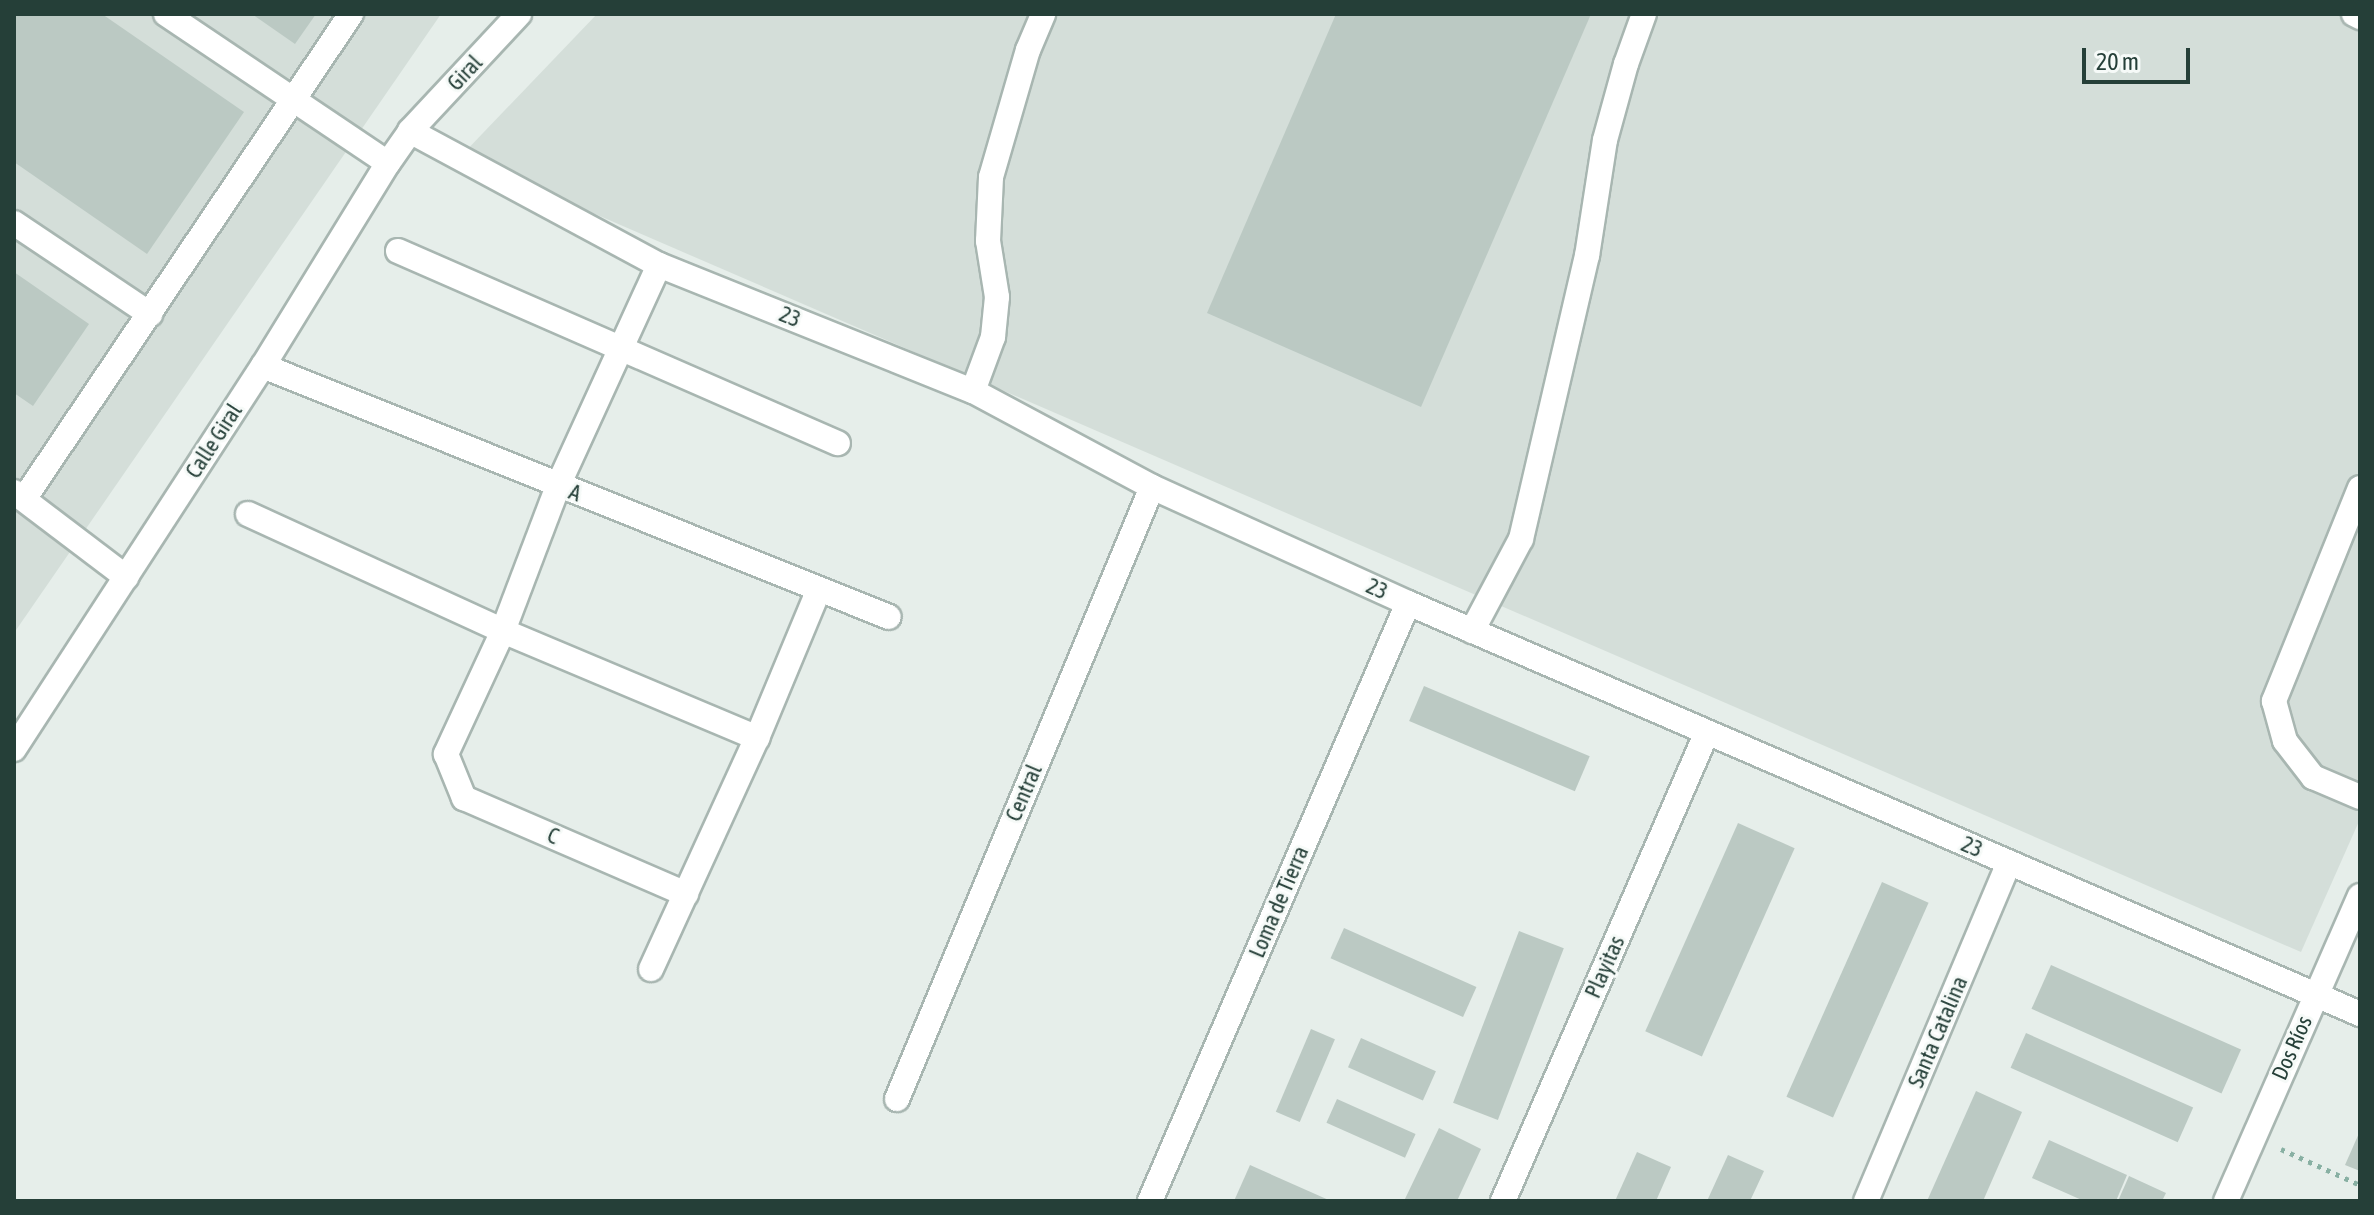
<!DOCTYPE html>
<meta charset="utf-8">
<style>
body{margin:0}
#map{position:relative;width:2374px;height:1215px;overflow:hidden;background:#e6eeea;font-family:"Asap Condensed",sans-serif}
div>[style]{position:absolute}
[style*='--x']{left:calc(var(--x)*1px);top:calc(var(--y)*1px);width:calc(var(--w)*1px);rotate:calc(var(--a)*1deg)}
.built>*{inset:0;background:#d4ded9}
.building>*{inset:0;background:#bbc9c3;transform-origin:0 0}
.path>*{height:5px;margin-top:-2.5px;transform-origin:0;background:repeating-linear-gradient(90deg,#88b0a3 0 4px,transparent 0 10px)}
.roads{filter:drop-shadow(2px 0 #a8b6b1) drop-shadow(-2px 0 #a8b6b1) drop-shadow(0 2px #a8b6b1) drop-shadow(0 -2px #a8b6b1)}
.minor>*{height:24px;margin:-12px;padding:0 12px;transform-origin:12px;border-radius:12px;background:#fff}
span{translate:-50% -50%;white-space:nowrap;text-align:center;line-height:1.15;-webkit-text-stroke:6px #f6faf8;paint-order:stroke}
.street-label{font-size:22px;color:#253f38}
.frame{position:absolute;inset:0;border:16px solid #253f38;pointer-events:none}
.scale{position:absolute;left:2082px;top:48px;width:108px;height:36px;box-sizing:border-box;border:4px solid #253f38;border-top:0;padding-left:10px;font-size:24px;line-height:28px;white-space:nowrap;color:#253f38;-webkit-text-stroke:6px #f6faf8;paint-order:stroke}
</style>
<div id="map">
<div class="built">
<i style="clip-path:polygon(14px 14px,441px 14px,14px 633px)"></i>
<i style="clip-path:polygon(597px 14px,2360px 14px,2360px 819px,2301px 952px,461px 156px)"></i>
</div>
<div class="building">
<i style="clip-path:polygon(14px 14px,102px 14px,244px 112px,147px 254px,14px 162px)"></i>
<i style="clip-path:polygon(252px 14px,316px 14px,295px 44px)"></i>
<i style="clip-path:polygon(1336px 14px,1591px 14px,1421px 407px,1207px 313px)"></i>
<i style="clip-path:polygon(14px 272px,89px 324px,33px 406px,14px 393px)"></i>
<i style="left:1424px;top:686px;width:180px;height:38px;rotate:23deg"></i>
<i style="left:1738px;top:823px;width:62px;height:228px;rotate:24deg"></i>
<i style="left:1882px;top:882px;width:51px;height:235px;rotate:24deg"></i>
<i style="left:1344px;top:928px;width:145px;height:33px;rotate:24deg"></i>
<i style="left:1519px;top:931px;width:48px;height:184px;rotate:21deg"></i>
<i style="left:2051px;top:965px;width:208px;height:48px;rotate:24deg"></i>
<i style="left:1311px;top:1029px;width:26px;height:90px;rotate:23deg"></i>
<i style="left:2026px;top:1033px;width:183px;height:38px;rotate:24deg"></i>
<i style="left:1361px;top:1038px;width:82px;height:32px;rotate:24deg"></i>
<i style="clip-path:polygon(1976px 1091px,2022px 1112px,1983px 1201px,1927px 1201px)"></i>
<i style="left:1337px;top:1099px;width:86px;height:26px;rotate:24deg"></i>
<i style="clip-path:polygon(1439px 1128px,1481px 1149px,1457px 1201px,1404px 1201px)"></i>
<i style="clip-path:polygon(2360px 1131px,2360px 1171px,2345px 1165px)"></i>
<i style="clip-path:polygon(2049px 1140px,2127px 1175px,2116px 1201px,2084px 1201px,2032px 1178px)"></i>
<i style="clip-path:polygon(1637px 1152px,1671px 1167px,1656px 1201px,1615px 1201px)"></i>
<i style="clip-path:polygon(1728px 1155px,1764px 1171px,1750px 1201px,1707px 1201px)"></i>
<i style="clip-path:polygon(1250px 1165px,1331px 1201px,1234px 1201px)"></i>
<i style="clip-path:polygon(2129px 1176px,2166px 1193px,2162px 1201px,2118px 1201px)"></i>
</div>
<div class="path">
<i style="--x:2281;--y:1149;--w:87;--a:24.5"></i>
</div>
<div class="roads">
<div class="minor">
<i style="--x:166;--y:14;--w:267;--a:33.9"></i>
<i style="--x:2354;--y:14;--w:7;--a:27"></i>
<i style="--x:410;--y:131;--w:283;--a:28.3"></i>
<i style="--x:659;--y:265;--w:338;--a:21.9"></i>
<i style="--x:973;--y:391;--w:203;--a:28.2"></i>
<i style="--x:1152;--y:487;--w:281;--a:24.4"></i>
<i style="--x:1408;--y:603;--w:1037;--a:23.35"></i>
<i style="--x:14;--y:223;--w:164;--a:33.8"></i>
<i style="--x:398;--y:251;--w:480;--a:23.6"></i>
<i style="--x:659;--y:265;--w:243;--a:114.6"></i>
<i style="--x:558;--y:486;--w:155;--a:110.8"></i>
<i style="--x:503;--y:631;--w:136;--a:114.9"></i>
<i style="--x:446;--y:754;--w:48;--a:67.8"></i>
<i style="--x:464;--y:798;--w:242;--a:23.4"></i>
<i style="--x:263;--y:366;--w:674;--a:21.85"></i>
<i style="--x:973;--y:391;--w:58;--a:-69.7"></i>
<i style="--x:993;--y:337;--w:40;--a:-84.3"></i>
<i style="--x:997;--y:297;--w:57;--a:-99.1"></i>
<i style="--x:988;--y:241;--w:64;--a:-87.3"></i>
<i style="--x:991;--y:177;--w:132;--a:-73.8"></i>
<i style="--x:1028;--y:50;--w:39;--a:-67"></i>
<i style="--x:2360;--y:488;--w:230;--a:112"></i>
<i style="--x:2274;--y:701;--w:41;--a:74.6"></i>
<i style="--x:2285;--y:741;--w:46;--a:52.1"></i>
<i style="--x:2313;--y:777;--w:51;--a:23.1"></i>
<i style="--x:14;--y:492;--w:141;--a:37.2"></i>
<i style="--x:24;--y:499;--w:585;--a:-56.01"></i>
<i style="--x:248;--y:514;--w:281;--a:24.6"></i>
<i style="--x:503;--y:631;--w:276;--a:22.8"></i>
<i style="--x:1472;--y:631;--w:104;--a:-62"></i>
<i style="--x:1521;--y:539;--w:291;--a:-76.9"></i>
<i style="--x:1587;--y:256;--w:117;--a:-81.2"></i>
<i style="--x:1605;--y:140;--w:79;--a:-74.6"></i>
<i style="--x:1626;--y:64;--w:53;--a:-70.2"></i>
<i style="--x:14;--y:749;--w:457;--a:-57"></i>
<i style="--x:263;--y:366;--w:238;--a:-58.4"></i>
<i style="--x:388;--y:163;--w:39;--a:-55"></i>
<i style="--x:410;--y:131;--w:160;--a:-47"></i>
<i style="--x:651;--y:969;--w:254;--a:-65.4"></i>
<i style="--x:757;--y:738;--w:161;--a:-67.4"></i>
<i style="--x:897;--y:1099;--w:663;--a:-67.38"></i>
<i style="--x:1150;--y:1201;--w:651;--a:-66.66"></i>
<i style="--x:1503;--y:1201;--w:511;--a:-66.49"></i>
<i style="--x:1866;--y:1201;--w:367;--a:-67.1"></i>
<i style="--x:2226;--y:1201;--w:333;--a:-66.3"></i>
</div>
</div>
<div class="street-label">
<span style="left:465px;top:73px;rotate:-47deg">Giral</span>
<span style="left:790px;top:317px;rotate:22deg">23</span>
<span style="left:214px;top:441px;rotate:-57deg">Calle Giral</span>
<span style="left:575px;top:493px;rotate:21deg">A</span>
<span style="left:1377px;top:589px;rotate:24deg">23</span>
<span style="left:1024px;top:793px;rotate:-67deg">Central</span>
<span style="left:553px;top:836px;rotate:23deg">C</span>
<span style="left:1972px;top:847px;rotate:23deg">23</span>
<span style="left:1279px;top:902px;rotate:-67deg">Loma de Tierra</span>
<span style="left:1605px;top:967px;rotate:-66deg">Playitas</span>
<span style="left:1938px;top:1032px;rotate:-67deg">Santa Catalina</span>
<span style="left:2292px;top:1048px;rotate:-66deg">Dos Ríos</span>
</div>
<div class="frame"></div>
<div class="scale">20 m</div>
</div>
